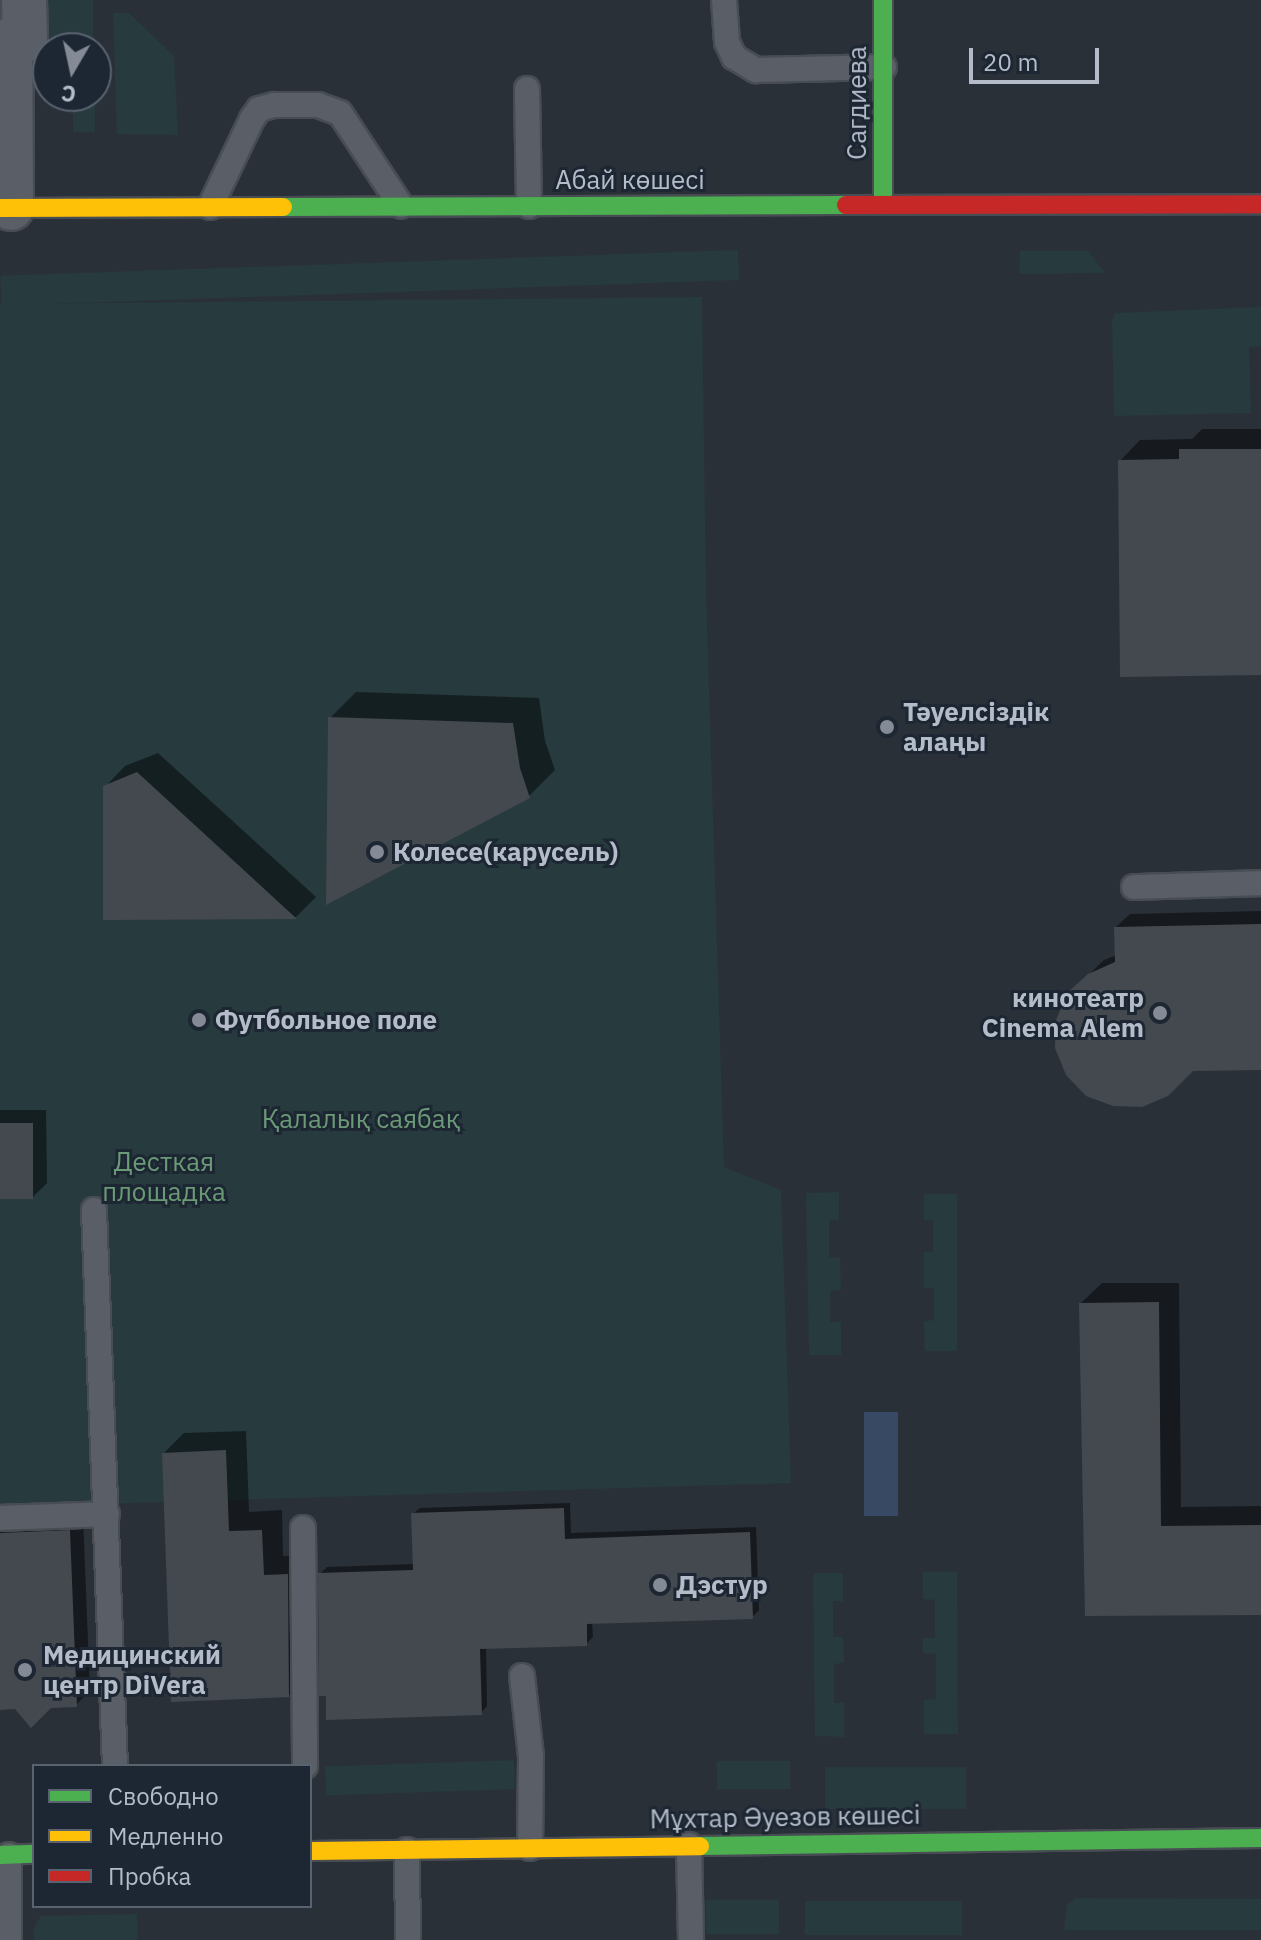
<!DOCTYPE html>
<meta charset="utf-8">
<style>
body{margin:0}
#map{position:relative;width:1261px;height:1940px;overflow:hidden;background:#2a3038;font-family:"IBM Plex Sans",sans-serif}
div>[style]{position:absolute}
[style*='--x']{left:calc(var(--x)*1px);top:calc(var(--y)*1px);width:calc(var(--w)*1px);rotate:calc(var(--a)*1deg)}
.green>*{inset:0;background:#273a3e;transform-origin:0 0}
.water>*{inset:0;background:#384963;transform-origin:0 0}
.shadow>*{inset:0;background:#0007}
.building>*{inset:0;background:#444950;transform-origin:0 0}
.roads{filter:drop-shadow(2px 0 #484c53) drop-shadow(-2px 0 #484c53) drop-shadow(0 2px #484c53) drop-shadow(0 -2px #484c53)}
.lane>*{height:24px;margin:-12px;padding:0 12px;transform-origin:12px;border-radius:12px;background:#5a5e66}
.street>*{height:44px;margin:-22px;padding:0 22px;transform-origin:22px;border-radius:22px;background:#5a5e66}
.fast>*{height:18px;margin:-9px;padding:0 9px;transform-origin:9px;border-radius:9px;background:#4caf50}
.slow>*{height:18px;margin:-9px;padding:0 9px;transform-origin:9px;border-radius:9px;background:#ffc107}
.jam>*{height:18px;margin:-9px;padding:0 9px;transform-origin:9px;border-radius:9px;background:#c62828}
.dots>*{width:22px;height:22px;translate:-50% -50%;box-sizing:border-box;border:4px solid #1d2633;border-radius:50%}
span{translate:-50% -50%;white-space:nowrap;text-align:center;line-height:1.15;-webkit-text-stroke:6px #1d2633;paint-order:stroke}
.street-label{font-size:26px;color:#b4bcc9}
.poi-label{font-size:26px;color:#b4bcc9;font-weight:700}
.left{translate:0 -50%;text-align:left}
.right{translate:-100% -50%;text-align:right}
.park-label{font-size:26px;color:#6b9a76}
.legend{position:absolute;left:32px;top:1764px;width:280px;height:144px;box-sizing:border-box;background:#1d2633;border:2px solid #59626f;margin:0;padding:10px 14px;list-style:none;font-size:24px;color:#b4bcc9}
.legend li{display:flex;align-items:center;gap:16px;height:40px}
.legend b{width:40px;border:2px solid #59626f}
.north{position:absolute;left:32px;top:32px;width:80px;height:80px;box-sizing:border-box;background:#1d2633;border:2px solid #59626f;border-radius:50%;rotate:189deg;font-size:22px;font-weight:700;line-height:32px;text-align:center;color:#b4bcc9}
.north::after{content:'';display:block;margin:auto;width:28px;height:36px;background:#848b96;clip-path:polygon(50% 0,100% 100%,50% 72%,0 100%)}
.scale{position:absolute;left:969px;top:48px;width:130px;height:36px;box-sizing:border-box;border:4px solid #b4bcc9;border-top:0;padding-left:10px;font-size:24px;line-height:28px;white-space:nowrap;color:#b4bcc9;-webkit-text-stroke:6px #1d2633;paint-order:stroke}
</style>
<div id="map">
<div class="green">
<i style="left:39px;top:0;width:54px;height:50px"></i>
<i style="clip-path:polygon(113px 13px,129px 13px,174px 56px,178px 135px,117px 134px)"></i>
<i style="left:73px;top:96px;width:22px;height:36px"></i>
<i style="left:738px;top:250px;width:30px;height:738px;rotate:88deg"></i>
<i style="clip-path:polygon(1020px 251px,1088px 251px,1105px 273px,1019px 274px)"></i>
<i style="clip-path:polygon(702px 297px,706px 591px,724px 1167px,781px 1190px,791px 1483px,0 1507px,0 304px)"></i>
<i style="clip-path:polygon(1261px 307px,1261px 346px,1249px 347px,1251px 413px,1114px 416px,1112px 321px,1115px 313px)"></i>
<i style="clip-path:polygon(839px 1192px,839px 1220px,829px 1220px,829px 1257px,840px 1258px,841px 1290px,830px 1291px,830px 1322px,841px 1322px,841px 1355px,809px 1355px,806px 1193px)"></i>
<i style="clip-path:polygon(924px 1194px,957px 1194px,957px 1351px,925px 1351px,924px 1321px,934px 1320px,934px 1288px,924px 1288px,924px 1252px,933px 1252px,933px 1221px,924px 1220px)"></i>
<i style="clip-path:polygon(923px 1572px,957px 1572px,958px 1734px,924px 1734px,924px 1700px,936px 1699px,936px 1654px,923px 1653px,923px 1638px,935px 1638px,935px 1600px,923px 1599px)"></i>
<i style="clip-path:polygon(813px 1573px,843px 1573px,843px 1601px,833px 1601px,833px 1637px,843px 1637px,844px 1663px,834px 1664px,834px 1703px,844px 1703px,844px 1737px,815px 1736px)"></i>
<i style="left:514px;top:1760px;width:29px;height:189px;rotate:88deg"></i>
<i style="left:790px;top:1761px;width:28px;height:73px;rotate:90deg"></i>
<i style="left:825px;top:1767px;width:141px;height:42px"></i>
<i style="clip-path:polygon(1076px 1898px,1261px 1899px,1261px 1930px,1064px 1930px,1067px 1905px)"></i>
<i style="left:779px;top:1900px;width:34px;height:73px;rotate:90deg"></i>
<i style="left:962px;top:1901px;width:34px;height:157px;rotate:90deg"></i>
<i style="clip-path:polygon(137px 1914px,138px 1940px,34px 1940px,34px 1928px,41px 1916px)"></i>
</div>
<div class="water">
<i style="left:864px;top:1412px;width:34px;height:104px"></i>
</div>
<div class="shadow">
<i style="clip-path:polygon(1202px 429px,1261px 429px,1261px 673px,1120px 461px,1140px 440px,1192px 439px)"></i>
<i style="clip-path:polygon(356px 692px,539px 698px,545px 741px,555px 770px,529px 796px,330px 718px)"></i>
<i style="clip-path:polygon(158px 753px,316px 897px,296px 917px,105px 918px,105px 787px,125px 766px)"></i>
<i style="clip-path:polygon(1261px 911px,1261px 1068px,1069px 994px,1104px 960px,1117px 955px,1116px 927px,1130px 914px)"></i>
<i style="clip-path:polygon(0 1110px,46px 1110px,47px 1183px,33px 1197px,0 1197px)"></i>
<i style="clip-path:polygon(1102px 1283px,1179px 1283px,1181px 1507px,1261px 1506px,1261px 1613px,1087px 1614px,1081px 1303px)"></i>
<i style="clip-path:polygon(246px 1431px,249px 1512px,282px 1510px,283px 1556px,308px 1555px,309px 1675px,289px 1695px,164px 1453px,184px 1433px)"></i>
<i style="clip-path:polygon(570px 1503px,571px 1533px,756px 1527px,759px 1610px,752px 1617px,592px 1622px,593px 1637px,586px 1644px,486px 1647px,487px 1706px,481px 1713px,320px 1574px,327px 1567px,415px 1564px,413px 1514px,420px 1508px)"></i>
<i style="clip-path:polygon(83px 1517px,90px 1691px,76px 1705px,0 1708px,0 1518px)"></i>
</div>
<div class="building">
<i style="clip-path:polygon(1179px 449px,1261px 449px,1261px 675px,1120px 677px,1118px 460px,1179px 459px)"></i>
<i style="clip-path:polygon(328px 717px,513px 723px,520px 768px,530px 798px,326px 905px)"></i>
<i style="clip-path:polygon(137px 772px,297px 919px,103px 920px,103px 786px)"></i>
<i style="clip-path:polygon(1261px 924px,1261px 1070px,1193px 1071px,1168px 1096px,1142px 1107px,1113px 1106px,1086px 1096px,1066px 1075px,1055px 1048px,1056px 1020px,1067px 993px,1088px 974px,1115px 962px,1114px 927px)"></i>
<i style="left:0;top:1123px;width:33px;height:76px"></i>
<i style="clip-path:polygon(1159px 1302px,1161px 1526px,1261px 1525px,1261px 1615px,1085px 1616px,1079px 1303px)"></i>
<i style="clip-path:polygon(226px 1450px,229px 1531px,262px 1530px,264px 1575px,288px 1574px,289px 1697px,171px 1702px,162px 1453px)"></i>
<i style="clip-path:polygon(564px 1508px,565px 1539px,750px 1532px,753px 1619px,587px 1624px,587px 1646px,480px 1649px,482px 1715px,326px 1720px,326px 1696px,319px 1696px,318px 1573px,413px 1570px,411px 1513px)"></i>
<i style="clip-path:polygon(70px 1530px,77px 1707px,51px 1708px,31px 1728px,15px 1709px,0 1710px,0 1533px)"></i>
</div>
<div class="roads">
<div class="lane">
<i style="--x:724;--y:0;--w:42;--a:85.9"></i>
<i style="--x:727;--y:42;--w:17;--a:65"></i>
<i style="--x:734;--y:57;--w:26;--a:31"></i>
<i style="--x:756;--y:70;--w:128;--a:-1.3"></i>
<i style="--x:527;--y:89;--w:117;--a:89"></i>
<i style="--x:210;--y:207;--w:98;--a:-64.5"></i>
<i style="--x:252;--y:119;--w:12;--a:-55"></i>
<i style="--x:259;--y:109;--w:16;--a:-15"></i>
<i style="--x:274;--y:105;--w:44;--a:0"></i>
<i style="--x:318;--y:105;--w:23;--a:20"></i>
<i style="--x:340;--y:113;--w:111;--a:56.7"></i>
<i style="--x:1134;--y:887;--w:127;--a:-1.8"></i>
<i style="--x:94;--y:1210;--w:556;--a:87.84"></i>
<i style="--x:0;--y:1518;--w:107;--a:-2.1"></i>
<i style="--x:303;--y:1528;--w:238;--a:89.5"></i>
<i style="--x:522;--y:1676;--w:81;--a:83.6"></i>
<i style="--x:531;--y:1756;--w:92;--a:90.6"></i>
<i style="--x:689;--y:1845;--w:95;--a:88.8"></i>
<i style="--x:407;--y:1850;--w:90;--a:89.4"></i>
<i style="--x:9;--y:1855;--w:85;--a:90"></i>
</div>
<div class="street">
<i style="--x:11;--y:208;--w:168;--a:-90.3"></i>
<i style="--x:10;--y:40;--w:15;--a:0"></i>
<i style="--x:25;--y:40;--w:40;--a:-91.4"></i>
</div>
<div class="fast">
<i style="--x:883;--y:0;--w:205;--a:90"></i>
<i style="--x:283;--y:207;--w:563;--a:-0.2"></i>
<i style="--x:700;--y:1846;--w:561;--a:-0.82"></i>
<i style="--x:0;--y:1855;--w:34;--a:-2"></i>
</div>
<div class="slow">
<i style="--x:0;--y:208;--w:283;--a:-0.2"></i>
<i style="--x:310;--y:1851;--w:390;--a:-0.7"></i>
</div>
<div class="jam">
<i style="--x:846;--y:205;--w:415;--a:-0.1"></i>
</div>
</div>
<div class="dots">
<i style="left:887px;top:727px;background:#848b96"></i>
<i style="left:377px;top:852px;background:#848b96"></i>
<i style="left:1160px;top:1013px;background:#848b96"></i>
<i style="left:199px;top:1020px;background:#848b96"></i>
<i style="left:660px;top:1585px;background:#848b96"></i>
<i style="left:25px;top:1670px;background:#848b96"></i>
</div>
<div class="street-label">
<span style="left:857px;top:103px;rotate:-90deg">Сагдиева</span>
<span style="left:630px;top:180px">Абай көшесі</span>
<span style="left:785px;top:1817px;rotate:-1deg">Мұхтар Әуезов көшесі</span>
</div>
<div class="poi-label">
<span class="left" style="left:903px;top:727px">Тәуелсіздік<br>алаңы</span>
<span class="left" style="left:393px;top:852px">Колесе(карусель)</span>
<span class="right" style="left:1144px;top:1013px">кинотеатр<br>Cinema Alem</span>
<span class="left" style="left:215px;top:1020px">Футбольное поле</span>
<span class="left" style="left:676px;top:1585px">Дэстур</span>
<span class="left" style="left:43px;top:1670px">Медицинский<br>центр DiVera</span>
</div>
<div class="park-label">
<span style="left:361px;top:1119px">Қалалық саябақ</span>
<span style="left:164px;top:1177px">Десткая<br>площадка</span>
</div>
<ul class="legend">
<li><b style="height:10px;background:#4caf50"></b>Свободно</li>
<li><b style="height:10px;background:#ffc107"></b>Медленно</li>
<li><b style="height:10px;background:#c62828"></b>Пробка</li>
</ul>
<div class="north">С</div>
<div class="scale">20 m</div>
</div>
